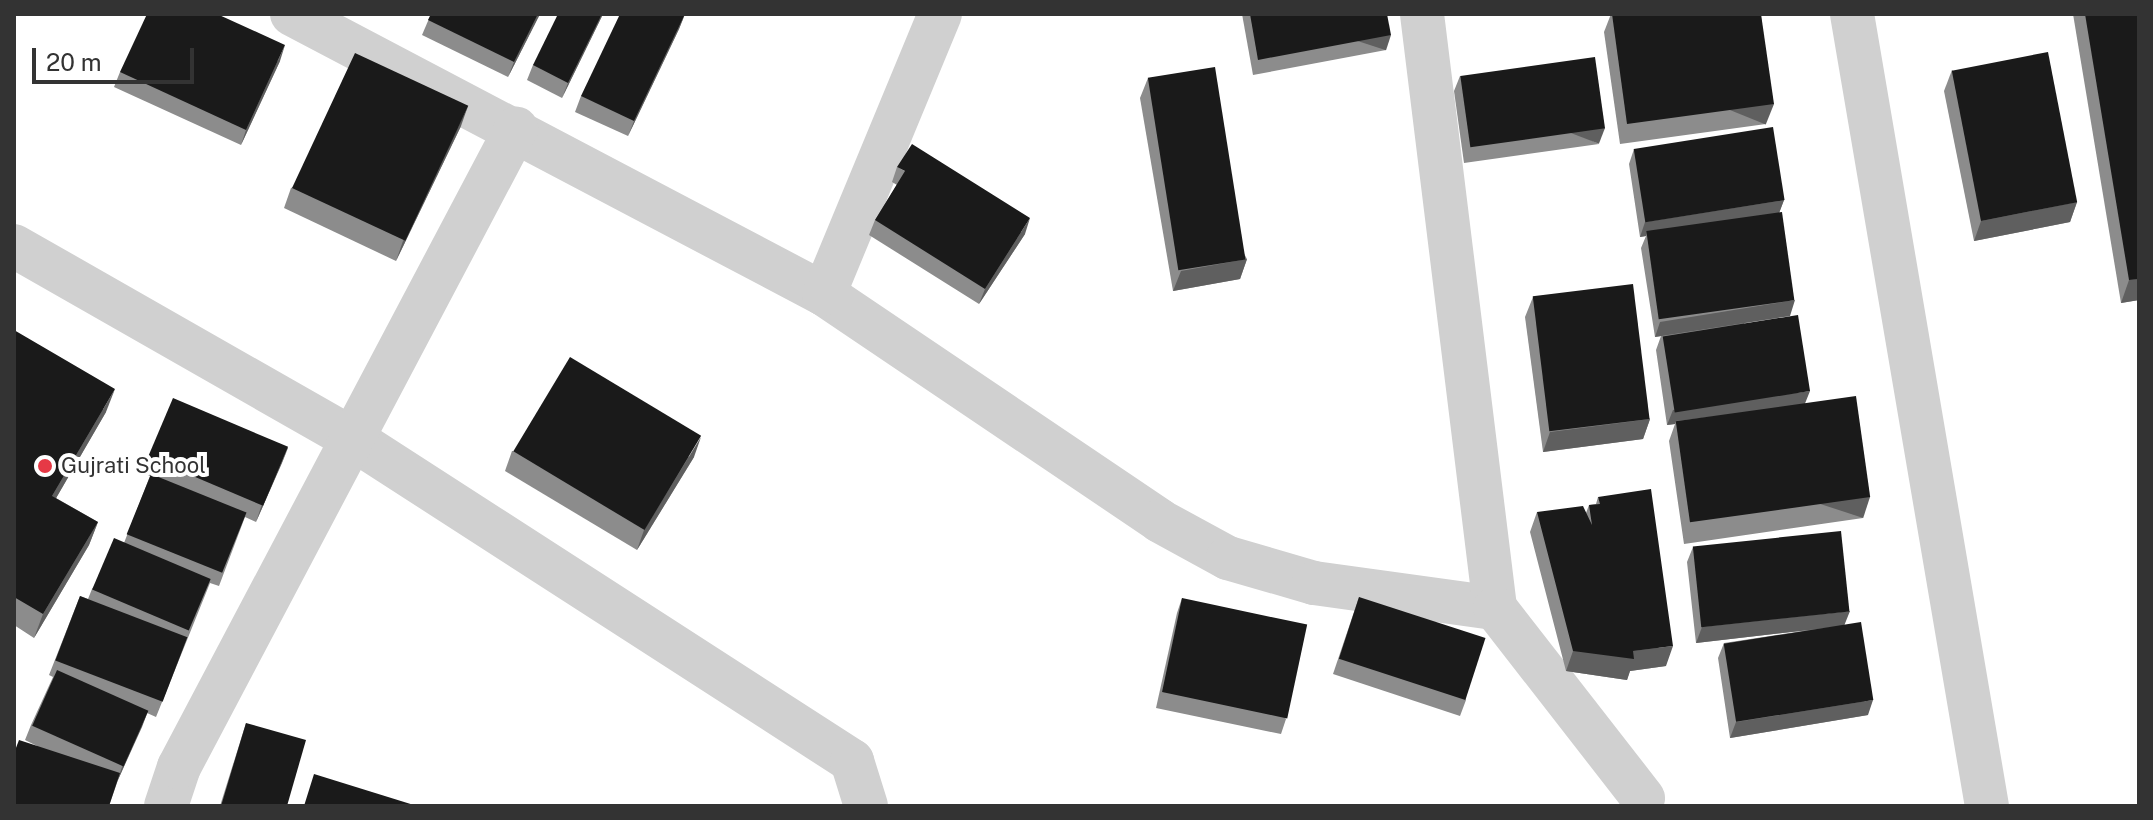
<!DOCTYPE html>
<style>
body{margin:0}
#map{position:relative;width:2153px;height:820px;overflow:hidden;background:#fff;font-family:"Public Sans",sans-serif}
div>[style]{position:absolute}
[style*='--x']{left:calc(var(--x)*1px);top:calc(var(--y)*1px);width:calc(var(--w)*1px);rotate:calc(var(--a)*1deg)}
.street>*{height:44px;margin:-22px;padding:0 22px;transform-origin:22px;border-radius:22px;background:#d0d0d0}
.wall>*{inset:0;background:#8c8c8c}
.shaded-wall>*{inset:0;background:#5f5f5f;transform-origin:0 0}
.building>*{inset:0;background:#1a1a1a;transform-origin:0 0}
.dots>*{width:22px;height:22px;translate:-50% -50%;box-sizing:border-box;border:4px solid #fff;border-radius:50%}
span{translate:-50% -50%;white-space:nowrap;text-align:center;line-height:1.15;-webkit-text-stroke:8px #fff;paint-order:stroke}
.poi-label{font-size:22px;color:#333}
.left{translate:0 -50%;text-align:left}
.frame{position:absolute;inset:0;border:16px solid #333;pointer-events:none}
.scale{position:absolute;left:32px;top:48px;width:162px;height:36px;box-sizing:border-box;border:4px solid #333;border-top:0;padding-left:10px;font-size:24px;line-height:28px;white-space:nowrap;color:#333;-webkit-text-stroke:6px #fff;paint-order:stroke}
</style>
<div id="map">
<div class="street">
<i style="--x:292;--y:14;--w:601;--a:27.76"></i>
<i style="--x:824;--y:294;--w:405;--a:34"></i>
<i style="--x:1160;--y:521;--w:77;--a:28.6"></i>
<i style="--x:1228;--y:558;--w:90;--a:16.2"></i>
<i style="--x:1314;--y:583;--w:183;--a:7.9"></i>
<i style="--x:1422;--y:14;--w:598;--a:82.99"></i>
<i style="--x:1495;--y:608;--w:241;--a:52.1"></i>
<i style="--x:1852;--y:14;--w:803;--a:80.33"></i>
<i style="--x:14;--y:246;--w:390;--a:29.7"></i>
<i style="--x:353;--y:439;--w:594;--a:32.83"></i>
<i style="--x:852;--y:761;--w:47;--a:72.7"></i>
<i style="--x:824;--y:294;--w:303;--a:-67.5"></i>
<i style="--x:166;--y:806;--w:41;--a:-71.6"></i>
<i style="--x:179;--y:767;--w:722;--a:-62.16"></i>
</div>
<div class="wall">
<i style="clip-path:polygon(431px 14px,540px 14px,508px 77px,422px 35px)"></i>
<i style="clip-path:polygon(603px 14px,562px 98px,527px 80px,533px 65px)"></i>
<i style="clip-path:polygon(685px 14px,679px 29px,628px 136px,575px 112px,581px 96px)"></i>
<i style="clip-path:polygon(1242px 14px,1387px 14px,1386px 50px,1253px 75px)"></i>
<i style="clip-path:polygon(1611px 14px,1761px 14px,1766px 124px,1620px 144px,1604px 32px)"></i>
<i style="clip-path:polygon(2073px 14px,2139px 14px,2139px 300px,2121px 303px)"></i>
<i style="clip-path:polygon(280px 61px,241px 145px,114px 87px,120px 72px)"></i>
<i style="clip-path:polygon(1952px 70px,2077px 202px,2070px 222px,1974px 241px,1944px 91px)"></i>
<i style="clip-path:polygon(1460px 76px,1599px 144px,1464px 163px,1454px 91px)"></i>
<i style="clip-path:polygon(1148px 78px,1247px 259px,1240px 279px,1173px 291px,1140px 98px)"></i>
<i style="clip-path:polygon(461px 126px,396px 261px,284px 208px,291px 188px)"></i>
<i style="clip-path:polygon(1634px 149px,1784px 200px,1779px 213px,1790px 316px,1744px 323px,1805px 403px,1863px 518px,1684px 544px,1669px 441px,1675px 424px,1667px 425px,1656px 350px,1661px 336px,1655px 337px,1641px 248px,1646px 236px,1640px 237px,1629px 164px)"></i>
<i style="clip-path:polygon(897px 167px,1025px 234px,979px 304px,869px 235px,875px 220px,897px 185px,892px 182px)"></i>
<i style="clip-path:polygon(1533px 297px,1650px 419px,1643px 439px,1543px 452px,1525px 317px)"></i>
<i style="clip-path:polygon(14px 330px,106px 412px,56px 498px,98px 522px,89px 545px,34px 638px,14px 625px)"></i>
<i style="clip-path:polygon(288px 448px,256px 522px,245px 517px,219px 586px,210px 583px,156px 717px,147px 713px,118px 780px,109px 806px,14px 806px,14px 752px,37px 746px,25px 740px,31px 725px,53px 677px,49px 675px,80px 596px,88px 599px,92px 589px,124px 543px,150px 476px,142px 473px,147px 457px)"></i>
<i style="clip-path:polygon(512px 451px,694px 457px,637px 550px,505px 471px)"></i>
<i style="clip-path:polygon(1598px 497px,1666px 666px,1630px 671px,1627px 680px,1566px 671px,1530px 532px,1537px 512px,1586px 513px,1589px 505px,1596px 504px)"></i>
<i style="clip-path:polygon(1693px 547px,1845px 625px,1868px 715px,1730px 738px,1718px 658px,1724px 643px,1809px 630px,1696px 643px,1687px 562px)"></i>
<i style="clip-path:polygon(1359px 597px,1466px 700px,1460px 716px,1333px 674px)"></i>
<i style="clip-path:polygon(1182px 598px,1286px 719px,1281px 734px,1156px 708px,1177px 613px)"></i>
<i style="clip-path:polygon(246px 723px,287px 806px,220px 806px)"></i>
</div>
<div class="shaded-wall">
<i style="clip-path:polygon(538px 14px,540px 14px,508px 77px,514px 62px)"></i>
<i style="clip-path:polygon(602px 14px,603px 14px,562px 98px,568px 83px)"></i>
<i style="clip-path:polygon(685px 14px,679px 29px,628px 136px,634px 121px)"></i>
<i style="left:1391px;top:35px;width:16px;height:135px;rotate:108deg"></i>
<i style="clip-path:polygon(285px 45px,280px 61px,241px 145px,246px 130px)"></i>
<i style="left:1774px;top:104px;width:22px;height:148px;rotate:112deg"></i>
<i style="clip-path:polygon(468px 106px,461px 126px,396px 261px,403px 241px)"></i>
<i style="left:1605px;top:128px;width:17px;height:136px;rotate:111deg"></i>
<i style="clip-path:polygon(1784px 200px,1778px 216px,1647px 233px,1646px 236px,1640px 237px,1645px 222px)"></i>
<i style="clip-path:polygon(2077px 202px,2070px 222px,1974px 241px,1981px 221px)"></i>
<i style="clip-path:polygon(1030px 218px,1025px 234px,979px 304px,985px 289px)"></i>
<i style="clip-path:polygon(1247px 259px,1240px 279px,1173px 291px,1181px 271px)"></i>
<i style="clip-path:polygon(2139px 279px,2139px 300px,2121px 303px,2129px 280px)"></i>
<i style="clip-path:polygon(1795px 300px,1790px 316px,1655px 337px,1660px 322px)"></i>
<i style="clip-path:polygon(115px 389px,106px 412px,44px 519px,52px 496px)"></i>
<i style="clip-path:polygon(1810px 391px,1804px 406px,1676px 421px,1675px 424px,1667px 425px,1673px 410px)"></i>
<i style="clip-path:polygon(1650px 419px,1643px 439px,1543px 452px,1550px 432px)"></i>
<i style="clip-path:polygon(701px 437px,694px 457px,637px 550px,644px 530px)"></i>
<i style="clip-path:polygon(288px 448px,282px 463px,256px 522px,261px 507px)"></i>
<i style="left:1870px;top:497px;width:22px;height:181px;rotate:108deg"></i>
<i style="clip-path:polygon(98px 522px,89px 545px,34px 638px,43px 614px)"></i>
<i style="clip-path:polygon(1850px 611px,1844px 626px,1696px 643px,1702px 627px)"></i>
<i style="clip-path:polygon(1673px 646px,1666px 666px,1630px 671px,1627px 680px,1566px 671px,1573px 651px,1633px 651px)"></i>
<i style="clip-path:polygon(1873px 700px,1868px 715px,1730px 738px,1736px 722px)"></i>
<i style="clip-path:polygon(148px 711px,142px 727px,117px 782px,122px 767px)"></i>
</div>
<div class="building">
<i style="clip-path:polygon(147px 14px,217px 14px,285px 45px,246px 130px,120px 72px)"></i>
<i style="clip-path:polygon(431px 14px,538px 14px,514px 62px,428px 20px)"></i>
<i style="clip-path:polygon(558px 14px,602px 14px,568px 83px,533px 65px)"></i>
<i style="clip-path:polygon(620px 14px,685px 14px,634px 121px,581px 96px)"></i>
<i style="clip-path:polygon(1250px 14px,1387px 14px,1391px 35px,1258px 60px)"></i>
<i style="clip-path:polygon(1612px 14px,1761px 14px,1774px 104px,1627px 124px)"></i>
<i style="clip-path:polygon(2085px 14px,2139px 14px,2139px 279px,2129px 280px)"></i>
<i style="left:2048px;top:52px;width:153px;height:98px;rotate:79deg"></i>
<i style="left:355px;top:53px;width:125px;height:149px;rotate:25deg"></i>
<i style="left:1595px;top:57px;width:72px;height:136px;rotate:82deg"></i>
<i style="left:1215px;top:67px;width:195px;height:68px;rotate:81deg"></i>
<i style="left:1773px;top:127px;width:74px;height:141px;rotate:81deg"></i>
<i style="clip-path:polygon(912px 144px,1030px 218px,985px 289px,875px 220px,905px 171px,897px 167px)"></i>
<i style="left:1782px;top:212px;width:89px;height:137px;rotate:82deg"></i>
<i style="left:1633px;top:284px;width:136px;height:101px;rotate:83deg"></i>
<i style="left:1798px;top:315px;width:77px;height:137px;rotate:81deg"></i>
<i style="clip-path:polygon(14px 330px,115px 389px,52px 496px,98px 522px,43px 614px,14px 597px)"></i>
<i style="left:570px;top:357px;width:153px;height:110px;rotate:31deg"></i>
<i style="left:1856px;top:396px;width:102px;height:182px;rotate:82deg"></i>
<i style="left:173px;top:398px;width:125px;height:64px;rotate:23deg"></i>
<i style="left:151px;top:474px;width:103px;height:65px;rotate:22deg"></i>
<i style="clip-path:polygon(1651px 489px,1673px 646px,1633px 651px,1634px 659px,1573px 651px,1537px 512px,1583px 506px,1592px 525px,1589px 505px,1600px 504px,1598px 497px)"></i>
<i style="left:1841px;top:531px;width:81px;height:149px;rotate:84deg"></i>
<i style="left:114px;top:538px;width:105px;height:56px;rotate:23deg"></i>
<i style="left:80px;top:596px;width:115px;height:69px;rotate:21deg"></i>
<i style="left:1359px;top:597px;width:133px;height:65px;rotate:18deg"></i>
<i style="left:1182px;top:598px;width:128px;height:96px;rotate:12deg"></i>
<i style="left:1861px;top:622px;width:79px;height:139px;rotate:81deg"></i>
<i style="left:57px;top:670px;width:100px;height:61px;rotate:24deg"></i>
<i style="clip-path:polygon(246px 723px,306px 740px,287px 806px,221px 806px)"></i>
<i style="clip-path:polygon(19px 740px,120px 773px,109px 806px,18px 806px,14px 805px,14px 753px)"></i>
<i style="clip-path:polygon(314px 774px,417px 806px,304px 806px)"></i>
</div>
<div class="dots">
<i style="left:45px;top:466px;background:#e63946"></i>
</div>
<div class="poi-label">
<span class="left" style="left:61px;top:466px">Gujrati School</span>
</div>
<div class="frame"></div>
<div class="scale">20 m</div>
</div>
